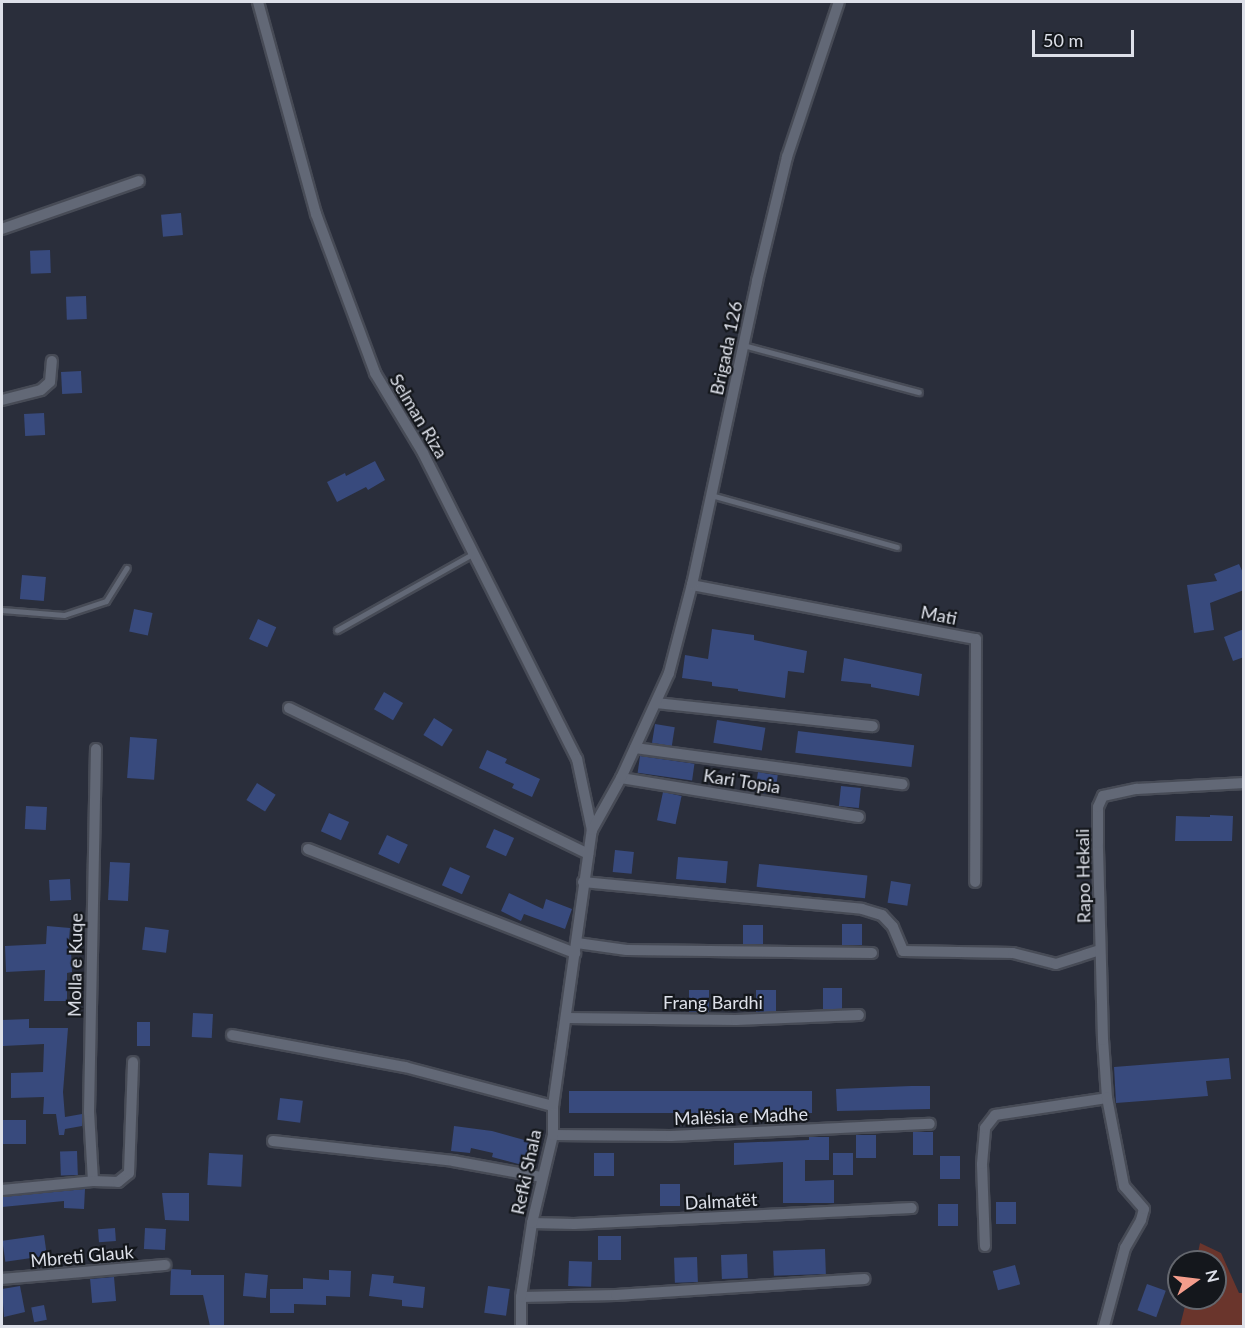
<!DOCTYPE html>
<meta charset="utf-8">
<style>
body{margin:0}
#map{position:relative;width:1245px;height:1328px;overflow:hidden;background:#2a2e3b;font-family:Lato,sans-serif}
div>[style]{position:absolute}
[style*='--x']{left:calc(var(--x)*1px);top:calc(var(--y)*1px);width:calc(var(--w)*1px);rotate:calc(var(--a)*1deg)}
.green>*{inset:0;background:#6a352c}
.building>*{inset:0;background:#384a7d;transform-origin:0 0}
.roads{filter:drop-shadow(2px 0 #474b56) drop-shadow(-2px 0 #474b56) drop-shadow(0 2px #474b56) drop-shadow(0 -2px #474b56)}
.lane>*{height:5px;margin:-2.5px;padding:0 2.5px;transform-origin:2.5px;border-radius:2.5px;background:#626876}
.street>*{height:10px;margin:-5px;padding:0 5px;transform-origin:5px;border-radius:5px;background:#626876}
span{translate:-50% -50%;white-space:nowrap;text-align:center;line-height:1.15;-webkit-text-stroke:4.5px #14171c;paint-order:stroke}
.street-label{font-size:18px;color:#dde0e9}
.frame{position:absolute;inset:0;border:3px solid #dde0e9;pointer-events:none}
.north{position:absolute;left:1167px;top:1250px;width:60px;height:60px;box-sizing:border-box;background:#14171c;border:2px solid #64676e;border-radius:50%;rotate:76deg;font-size:16px;font-weight:700;line-height:24px;text-align:center;color:#dde0e9}
.north::after{content:'';display:block;margin:auto;width:21px;height:27px;background:#f49d8c;clip-path:polygon(50% 0,100% 100%,50% 72%,0 100%)}
.scale{position:absolute;left:1032px;top:30px;width:102px;height:27px;box-sizing:border-box;border:3px solid #dde0e9;border-top:0;padding-left:8px;font-size:18px;line-height:21px;white-space:nowrap;color:#dde0e9;-webkit-text-stroke:4px #14171c;paint-order:stroke}
</style>
<div id="map">
<div class="green">
<i style="clip-path:polygon(1200px 1243px,1221px 1253px,1239px 1293px,1243px 1293px,1243px 1326px,1180px 1326px,1187px 1298px,1215px 1298px,1215px 1262px,1196px 1262px)"></i>
</div>
<div class="building">
<i style="left:181px;top:213px;width:22px;height:20px;rotate:85deg"></i>
<i style="left:50px;top:250px;width:23px;height:20px;rotate:88deg"></i>
<i style="left:86px;top:296px;width:23px;height:20px;rotate:88deg"></i>
<i style="left:81px;top:371px;width:22px;height:20px;rotate:87deg"></i>
<i style="left:44px;top:413px;width:22px;height:20px;rotate:87deg"></i>
<i style="clip-path:polygon(375px 461px,385px 480px,368px 490px,366px 487px,337px 502px,327px 482px,345px 473px,346px 476px)"></i>
<i style="clip-path:polygon(1239px 564px,1244px 575px,1244px 590px,1210px 603px,1214px 630px,1194px 633px,1187px 585px,1217px 581px,1214px 574px)"></i>
<i style="left:22px;top:575px;width:24px;height:24px;rotate:5deg"></i>
<i style="left:134px;top:609px;width:19px;height:23px;rotate:12deg"></i>
<i style="left:258px;top:619px;width:20px;height:22px;rotate:24deg"></i>
<i style="clip-path:polygon(712px 629px,754px 635px,754px 640px,807px 651px,804px 673px,788px 671px,785px 698px,738px 691px,738px 689px,712px 686px,712px 682px,682px 678px,685px 655px,708px 659px)"></i>
<i style="clip-path:polygon(1244px 629px,1244px 657px,1233px 661px,1224px 637px)"></i>
<i style="clip-path:polygon(844px 658px,922px 674px,919px 696px,871px 687px,871px 684px,841px 681px)"></i>
<i style="left:384px;top:692px;width:22px;height:20px;rotate:30deg"></i>
<i style="left:434px;top:718px;width:22px;height:20px;rotate:32deg"></i>
<i style="left:717px;top:720px;width:49px;height:23px;rotate:9deg"></i>
<i style="left:655px;top:724px;width:20px;height:19px;rotate:9deg"></i>
<i style="left:798px;top:731px;width:117px;height:22px;rotate:7deg"></i>
<i style="left:130px;top:737px;width:27px;height:41px;rotate:4deg"></i>
<i style="clip-path:polygon(487px 750px,507px 759px,505px 763px,540px 779px,532px 797px,512px 788px,514px 784px,479px 768px)"></i>
<i style="left:640px;top:756px;width:55px;height:17px;rotate:8deg"></i>
<i style="left:758px;top:772px;width:20px;height:20px;rotate:9deg"></i>
<i style="left:257px;top:783px;width:22px;height:20px;rotate:32deg"></i>
<i style="left:841px;top:786px;width:20px;height:20px;rotate:6deg"></i>
<i style="left:663px;top:792px;width:19px;height:29px;rotate:12deg"></i>
<i style="left:26px;top:806px;width:21px;height:23px;rotate:3deg"></i>
<i style="left:329px;top:813px;width:22px;height:20px;rotate:24deg"></i>
<i style="clip-path:polygon(1210px 815px,1233px 816px,1232px 841px,1175px 841px,1176px 816px,1210px 817px)"></i>
<i style="left:494px;top:829px;width:22px;height:20px;rotate:24deg"></i>
<i style="left:387px;top:835px;width:23px;height:21px;rotate:25deg"></i>
<i style="left:615px;top:850px;width:19px;height:22px;rotate:6deg"></i>
<i style="left:678px;top:857px;width:50px;height:22px;rotate:5deg"></i>
<i style="left:110px;top:862px;width:20px;height:38px;rotate:3deg"></i>
<i style="left:759px;top:864px;width:109px;height:23px;rotate:6deg"></i>
<i style="left:450px;top:867px;width:22px;height:20px;rotate:24deg"></i>
<i style="left:70px;top:879px;width:21px;height:21px;rotate:87deg"></i>
<i style="left:891px;top:881px;width:20px;height:22px;rotate:9deg"></i>
<i style="clip-path:polygon(509px 893px,543px 909px,546px 899px,572px 909px,565px 929px,524px 914px,521px 921px,501px 911px)"></i>
<i style="left:842px;top:924px;width:20px;height:21px"></i>
<i style="left:743px;top:925px;width:20px;height:19px"></i>
<i style="clip-path:polygon(47px 926px,70px 928px,68px 951px,71px 950px,72px 972px,67px 973px,67px 1001px,44px 1001px,45px 970px,6px 972px,5px 946px,46px 944px)"></i>
<i style="left:145px;top:927px;width:24px;height:23px;rotate:7deg"></i>
<i style="left:823px;top:988px;width:19px;height:21px"></i>
<i style="left:709px;top:990px;width:22px;height:20px;rotate:90deg"></i>
<i style="left:756px;top:990px;width:20px;height:22px"></i>
<i style="left:193px;top:1013px;width:20px;height:24px;rotate:3deg"></i>
<i style="clip-path:polygon(29px 1019px,29px 1028px,68px 1028px,63px 1092px,65px 1117px,82px 1114px,82px 1126px,65px 1129px,64px 1135px,59px 1135px,56px 1114px,43px 1114px,44px 1097px,11px 1098px,11px 1073px,43px 1072px,44px 1044px,3px 1046px,2px 1020px)"></i>
<i style="left:137px;top:1022px;width:13px;height:24px"></i>
<i style="clip-path:polygon(1229px 1058px,1231px 1079px,1206px 1081px,1208px 1096px,1116px 1103px,1114px 1067px)"></i>
<i style="clip-path:polygon(911px 1086px,930px 1086px,930px 1109px,837px 1111px,836px 1089px)"></i>
<i style="left:812px;top:1091px;width:22px;height:243px;rotate:90deg"></i>
<i style="left:280px;top:1098px;width:23px;height:22px;rotate:7deg"></i>
<i style="left:3px;top:1120px;width:23px;height:24px"></i>
<i style="clip-path:polygon(454px 1126px,492px 1131px,539px 1144px,534px 1166px,527px 1164px,526px 1166px,492px 1157px,493px 1153px,471px 1148px,470px 1153px,451px 1151px)"></i>
<i style="left:913px;top:1132px;width:20px;height:23px"></i>
<i style="left:856px;top:1135px;width:20px;height:23px"></i>
<i style="clip-path:polygon(809px 1137px,829px 1137px,829px 1160px,805px 1160px,805px 1181px,834px 1180px,834px 1203px,783px 1203px,783px 1162px,734px 1165px,734px 1143px,809px 1140px)"></i>
<i style="left:77px;top:1151px;width:24px;height:17px;rotate:88deg"></i>
<i style="left:209px;top:1153px;width:34px;height:32px;rotate:3deg"></i>
<i style="left:594px;top:1153px;width:20px;height:23px"></i>
<i style="left:833px;top:1153px;width:20px;height:22px"></i>
<i style="left:940px;top:1156px;width:20px;height:23px"></i>
<i style="left:660px;top:1184px;width:20px;height:22px"></i>
<i style="clip-path:polygon(85px 1189px,84px 1209px,64px 1208px,64px 1201px,2px 1207px,2px 1197px)"></i>
<i style="clip-path:polygon(162px 1193px,189px 1193px,189px 1221px,165px 1220px)"></i>
<i style="left:996px;top:1202px;width:20px;height:22px"></i>
<i style="left:938px;top:1204px;width:20px;height:22px"></i>
<i style="left:115px;top:1228px;width:13px;height:17px;rotate:86deg"></i>
<i style="left:145px;top:1228px;width:21px;height:21px;rotate:3deg"></i>
<i style="left:44px;top:1235px;width:21px;height:42px;rotate:82deg"></i>
<i style="left:598px;top:1236px;width:23px;height:24px"></i>
<i style="left:825px;top:1249px;width:25px;height:52px;rotate:88deg"></i>
<i style="left:747px;top:1254px;width:24px;height:26px;rotate:88deg"></i>
<i style="left:697px;top:1257px;width:25px;height:23px;rotate:88deg"></i>
<i style="left:569px;top:1261px;width:23px;height:25px;rotate:2deg"></i>
<i style="left:1015px;top:1265px;width:20px;height:23px;rotate:75deg"></i>
<i style="clip-path:polygon(171px 1269px,191px 1270px,191px 1275px,224px 1275px,224px 1326px,210px 1326px,203px 1295px,170px 1295px)"></i>
<i style="clip-path:polygon(329px 1270px,351px 1271px,350px 1297px,326px 1296px,326px 1305px,294px 1304px,294px 1313px,270px 1313px,270px 1289px,303px 1289px,303px 1278px,329px 1280px)"></i>
<i style="left:245px;top:1273px;width:23px;height:23px;rotate:5deg"></i>
<i style="clip-path:polygon(372px 1274px,394px 1276px,393px 1283px,425px 1287px,423px 1308px,402px 1306px,402px 1300px,369px 1296px)"></i>
<i style="left:114px;top:1277px;width:24px;height:24px;rotate:85deg"></i>
<i style="left:1147px;top:1284px;width:20px;height:28px;rotate:20deg"></i>
<i style="clip-path:polygon(20px 1286px,25px 1312px,4px 1317px,2px 1289px)"></i>
<i style="left:488px;top:1286px;width:22px;height:27px;rotate:8deg"></i>
<i style="left:44px;top:1305px;width:15px;height:13px;rotate:79deg"></i>
</div>
<div class="roads">
<div class="lane">
<i style="--x:743;--y:345;--w:182;--a:15"></i>
<i style="--x:711;--y:495;--w:193;--a:15.6"></i>
<i style="--x:2;--y:610;--w:62;--a:4.6"></i>
<i style="--x:64;--y:615;--w:44;--a:-18.4"></i>
<i style="--x:106;--y:601;--w:39;--a:-58"></i>
<i style="--x:337;--y:630;--w:157;--a:-29.3"></i>
</div>
<div class="street">
<i style="--x:258;--y:2;--w:220;--a:74.7"></i>
<i style="--x:316;--y:214;--w:170;--a:69.6"></i>
<i style="--x:375;--y:373;--w:93;--a:59"></i>
<i style="--x:423;--y:453;--w:343;--a:63.3"></i>
<i style="--x:577;--y:759;--w:73;--a:78.1"></i>
<i style="--x:2;--y:229;--w:145;--a:-19.3"></i>
<i style="--x:2;--y:400;--w:40;--a:-14.4"></i>
<i style="--x:41;--y:390;--w:12;--a:-42"></i>
<i style="--x:50;--y:382;--w:21;--a:-85"></i>
<i style="--x:692;--y:585;--w:289;--a:10.8"></i>
<i style="--x:976;--y:639;--w:243;--a:90.2"></i>
<i style="--x:656;--y:703;--w:218;--a:6.1"></i>
<i style="--x:289;--y:708;--w:333;--a:26"></i>
<i style="--x:635;--y:748;--w:270;--a:7.7"></i>
<i style="--x:621;--y:778;--w:241;--a:9.3"></i>
<i style="--x:308;--y:849;--w:287;--a:21.3"></i>
<i style="--x:583;--y:882;--w:280;--a:5.5"></i>
<i style="--x:862;--y:909;--w:21;--a:17"></i>
<i style="--x:882;--y:915;--w:16;--a:47"></i>
<i style="--x:893;--y:927;--w:26;--a:67"></i>
<i style="--x:903;--y:951;--w:110;--a:1"></i>
<i style="--x:1013;--y:953;--w:44;--a:14.3"></i>
<i style="--x:1056;--y:964;--w:46;--a:-17.7"></i>
<i style="--x:577;--y:943;--w:50;--a:8"></i>
<i style="--x:627;--y:950;--w:245;--a:0.7"></i>
<i style="--x:567;--y:1018;--w:169;--a:0.7"></i>
<i style="--x:736;--y:1020;--w:123;--a:-2.3"></i>
<i style="--x:232;--y:1035;--w:176;--a:10.5"></i>
<i style="--x:405;--y:1067;--w:153;--a:14.8"></i>
<i style="--x:553;--y:1135;--w:118;--a:0.5"></i>
<i style="--x:671;--y:1136;--w:259;--a:-2.7"></i>
<i style="--x:273;--y:1141;--w:181;--a:6.3"></i>
<i style="--x:453;--y:1161;--w:89;--a:10.3"></i>
<i style="--x:93;--y:1181;--w:69;--a:-93.3"></i>
<i style="--x:89;--y:1112;--w:363;--a:-88.9"></i>
<i style="--x:2;--y:1190;--w:91;--a:-5.6"></i>
<i style="--x:93;--y:1181;--w:25;--a:2"></i>
<i style="--x:118;--y:1182;--w:14;--a:-39"></i>
<i style="--x:129;--y:1173;--w:111;--a:-87.9"></i>
<i style="--x:532;--y:1223;--w:42;--a:1.4"></i>
<i style="--x:574;--y:1224;--w:338;--a:-2.7"></i>
<i style="--x:985;--y:1246;--w:82;--a:-92.1"></i>
<i style="--x:982;--y:1164;--w:36;--a:-85"></i>
<i style="--x:985;--y:1128;--w:16;--a:-52"></i>
<i style="--x:995;--y:1115;--w:113;--a:-8.6"></i>
<i style="--x:1107;--y:1098;--w:58;--a:-93.9"></i>
<i style="--x:1103;--y:1040;--w:197;--a:-91.5"></i>
<i style="--x:1098;--y:843;--w:36;--a:-90"></i>
<i style="--x:1098;--y:807;--w:12;--a:-66"></i>
<i style="--x:1103;--y:796;--w:35;--a:-12"></i>
<i style="--x:1137;--y:789;--w:107;--a:-3.2"></i>
<i style="--x:2;--y:1279;--w:164;--a:-4.9"></i>
<i style="--x:521;--y:1297;--w:95;--a:-1.2"></i>
<i style="--x:616;--y:1295;--w:249;--a:-3.7"></i>
<i style="--x:521;--y:1326;--w:29;--a:-90"></i>
<i style="--x:521;--y:1297;--w:75;--a:-81.5"></i>
<i style="--x:532;--y:1223;--w:90;--a:-76.6"></i>
<i style="--x:553;--y:1135;--w:29;--a:-90"></i>
<i style="--x:553;--y:1106;--w:279;--a:-82"></i>
<i style="--x:592;--y:830;--w:60;--a:-60.9"></i>
<i style="--x:621;--y:778;--w:115;--a:-65.4"></i>
<i style="--x:669;--y:673;--w:91;--a:-75.4"></i>
<i style="--x:692;--y:585;--w:311;--a:-77.9"></i>
<i style="--x:757;--y:281;--w:128;--a:-76.4"></i>
<i style="--x:787;--y:157;--w:163;--a:-71.5"></i>
<i style="--x:1104;--y:1326;--w:81;--a:-74.9"></i>
<i style="--x:1125;--y:1248;--w:32;--a:-60"></i>
<i style="--x:1141;--y:1220;--w:11;--a:-75"></i>
<i style="--x:1144;--y:1209;--w:30;--a:-131"></i>
<i style="--x:1124;--y:1186;--w:90;--a:-100.9"></i>
</div>
</div>
<div class="street-label">
<span style="left:726px;top:348px;rotate:-78deg">Brigada 126</span>
<span style="left:419px;top:416px;rotate:59deg">Selman Riza</span>
<span style="left:939px;top:615px;rotate:11deg">Mati</span>
<span style="left:742px;top:781px;rotate:9deg">Kari Topia</span>
<span style="left:1083px;top:876px;rotate:-91deg">Rapo Hekali</span>
<span style="left:75px;top:965px;rotate:-89deg">Molla e Kuqe</span>
<span style="left:713px;top:1002px">Frang Bardhi</span>
<span style="left:741px;top:1116px;rotate:-2deg">Malësia e Madhe</span>
<span style="left:526px;top:1172px;rotate:-78deg">Refki Shala</span>
<span style="left:721px;top:1201px;rotate:-3deg">Dalmatët</span>
<span style="left:82px;top:1256px;rotate:-5deg">Mbreti Glauk</span>
</div>
<div class="frame"></div>
<div class="north">N</div>
<div class="scale">50 m</div>
</div>
